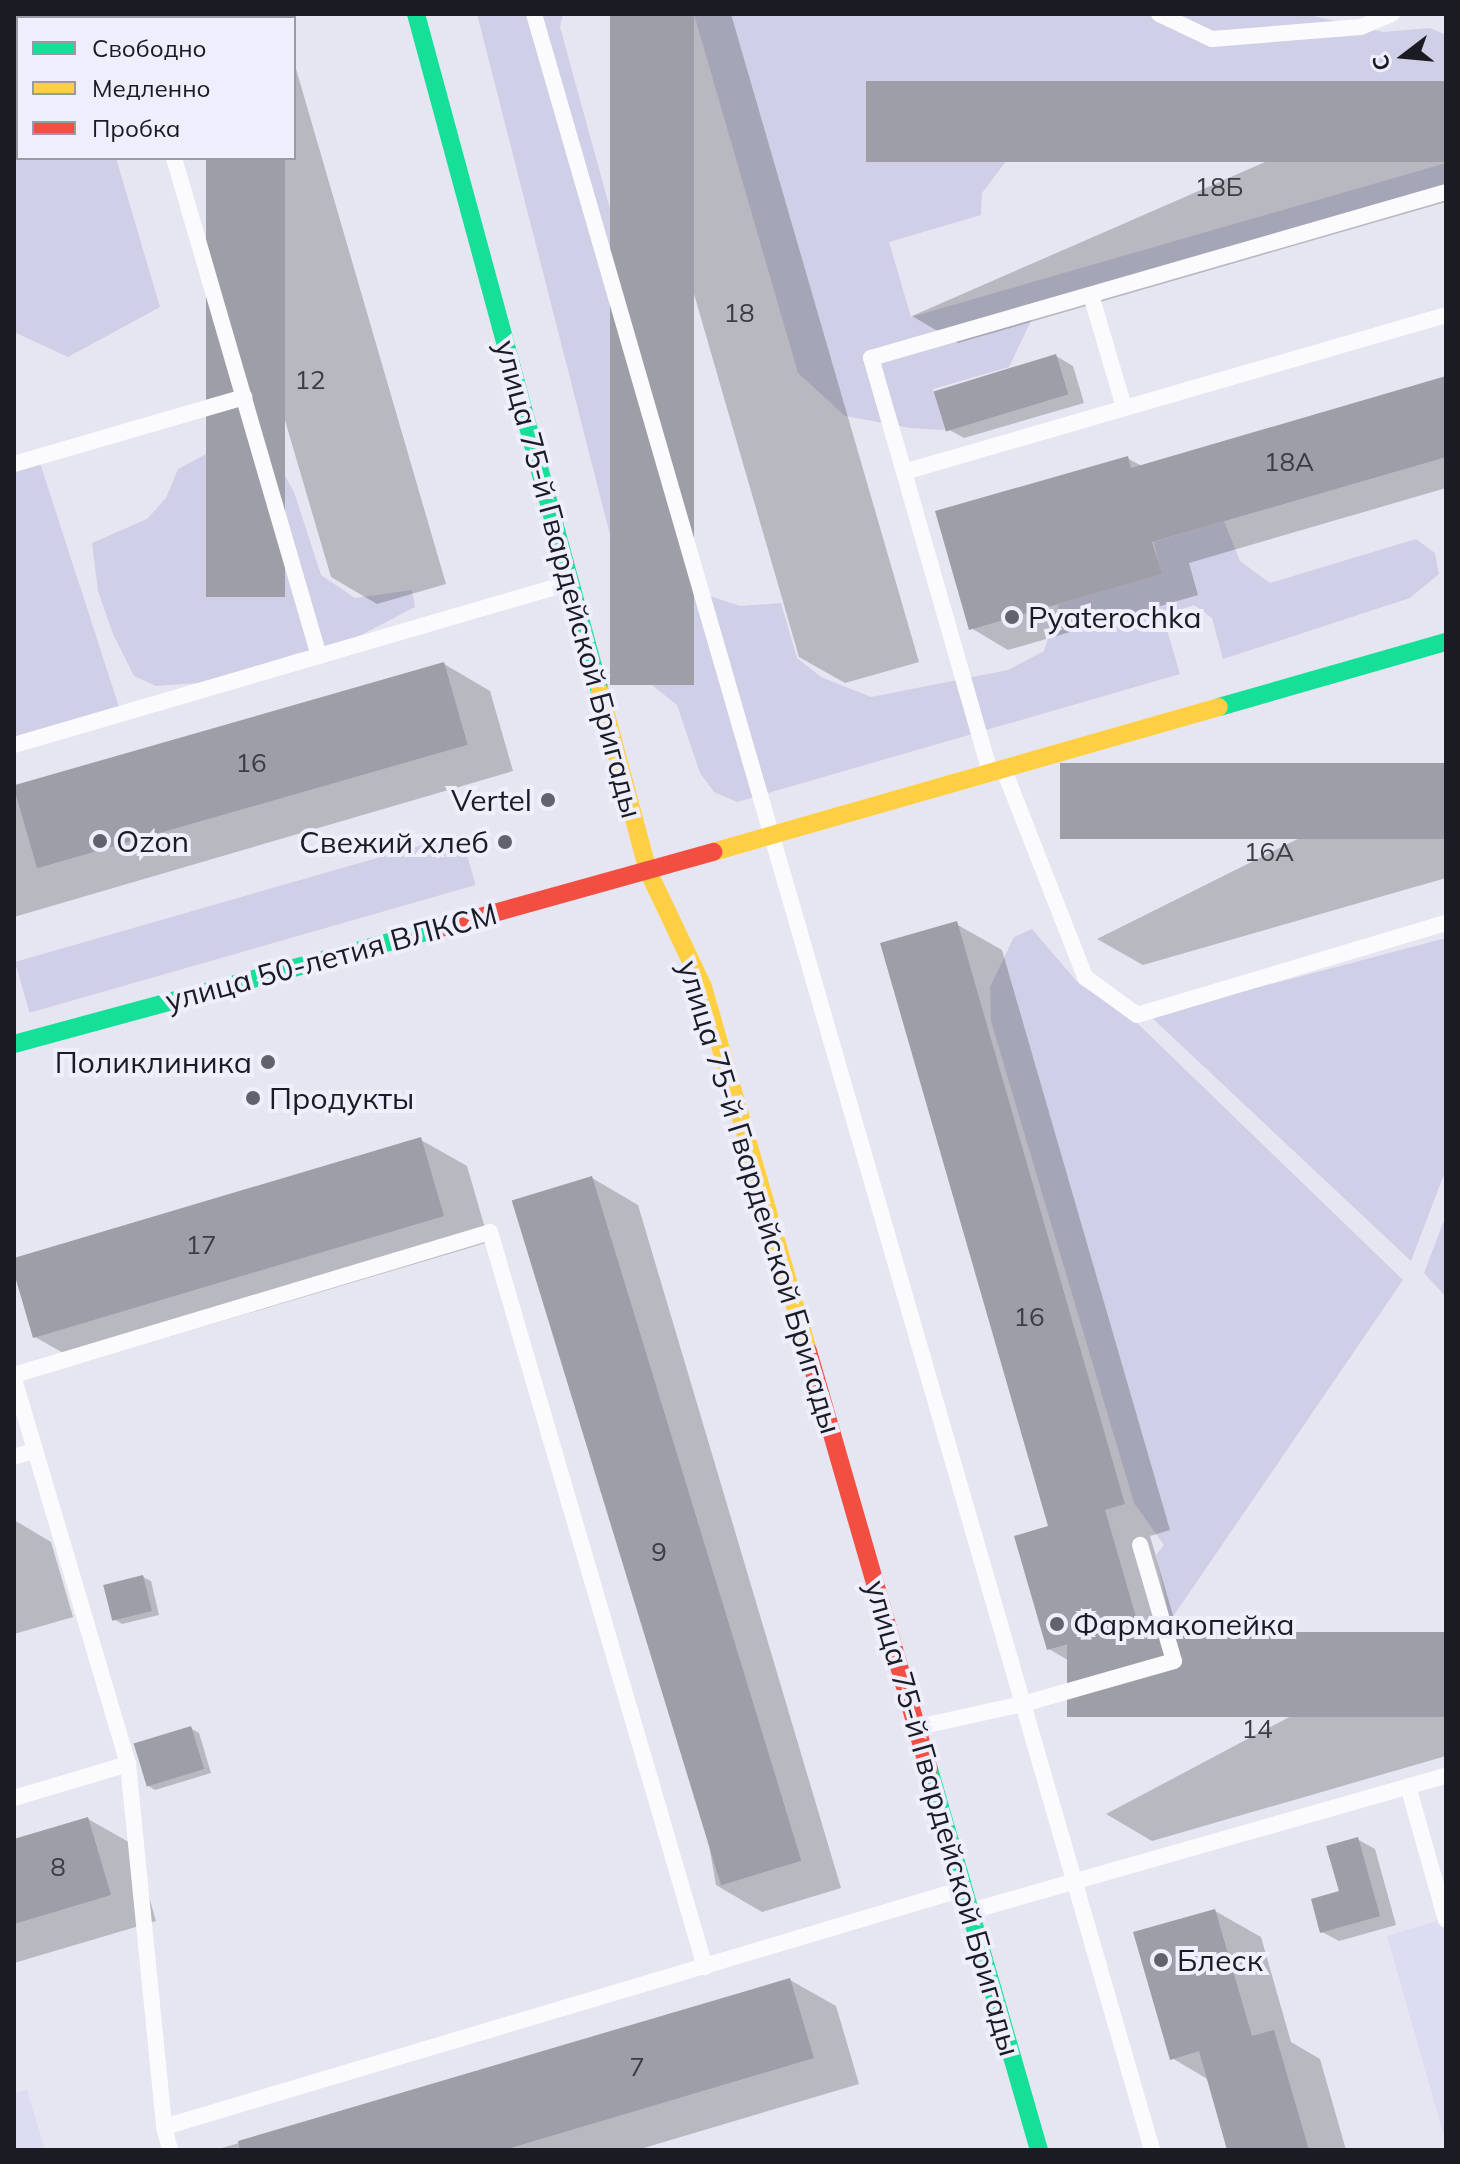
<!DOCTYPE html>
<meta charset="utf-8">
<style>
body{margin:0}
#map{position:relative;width:1460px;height:2164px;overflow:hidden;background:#e6e6f2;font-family:Mulish,sans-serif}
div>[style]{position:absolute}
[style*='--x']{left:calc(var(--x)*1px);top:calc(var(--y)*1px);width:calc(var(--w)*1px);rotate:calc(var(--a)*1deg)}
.built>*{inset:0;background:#dcdcf3}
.green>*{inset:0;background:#cfcfe7;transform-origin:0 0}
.shadow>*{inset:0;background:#0003;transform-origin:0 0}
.building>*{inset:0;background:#9e9ea8;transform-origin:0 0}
.lane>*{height:16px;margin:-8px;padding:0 8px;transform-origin:8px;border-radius:8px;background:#fbfbfd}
.fast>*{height:18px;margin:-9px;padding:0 9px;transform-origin:9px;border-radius:9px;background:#16e098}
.slow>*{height:18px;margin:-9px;padding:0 9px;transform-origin:9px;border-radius:9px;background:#ffcf43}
.jam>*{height:18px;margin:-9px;padding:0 9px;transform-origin:9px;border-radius:9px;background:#f24e42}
.dots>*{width:22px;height:22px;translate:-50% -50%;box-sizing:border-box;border:4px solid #eeeefd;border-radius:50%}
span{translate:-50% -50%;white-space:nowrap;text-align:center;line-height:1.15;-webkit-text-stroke:8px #eeeefd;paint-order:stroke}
.number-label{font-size:26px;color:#3c3c45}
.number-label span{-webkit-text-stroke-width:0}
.street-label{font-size:30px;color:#1b1b24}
.poi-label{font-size:30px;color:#1b1b24}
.left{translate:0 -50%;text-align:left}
.right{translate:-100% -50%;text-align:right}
.frame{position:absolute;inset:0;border:16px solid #1b1b24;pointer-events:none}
.legend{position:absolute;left:16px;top:16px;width:280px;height:144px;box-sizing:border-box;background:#eeeefd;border:2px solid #9a9aa6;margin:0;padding:10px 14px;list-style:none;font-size:24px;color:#1b1b24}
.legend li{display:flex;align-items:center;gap:16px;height:40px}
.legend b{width:40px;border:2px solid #9a9aa6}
.north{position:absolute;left:1364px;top:16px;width:80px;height:80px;-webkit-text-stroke:6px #eeeefd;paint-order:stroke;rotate:254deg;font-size:22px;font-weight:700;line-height:32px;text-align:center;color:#1b1b24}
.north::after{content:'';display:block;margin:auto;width:28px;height:36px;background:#1b1b24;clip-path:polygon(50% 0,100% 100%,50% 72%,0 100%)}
</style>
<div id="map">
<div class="built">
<i style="clip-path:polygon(1446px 1918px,1446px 2143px,1387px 1936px)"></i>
<i style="clip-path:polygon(27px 2090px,45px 2150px,14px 2150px,14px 2093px)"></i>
</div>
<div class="green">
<i style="clip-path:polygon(14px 14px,74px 14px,75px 18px,18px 18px,18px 158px,116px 158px,160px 307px,68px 357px,14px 332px)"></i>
<i style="clip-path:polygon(477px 14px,563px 14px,560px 27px,650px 354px,618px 394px,611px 439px,619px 492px,638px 525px,666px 539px,686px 588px,740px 606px,781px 603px,797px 658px,821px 677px,871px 697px,1008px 670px,1044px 651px,1059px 604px,1161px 574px,1154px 542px,1224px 521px,1240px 561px,1270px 583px,1416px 539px,1435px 553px,1439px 574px,1410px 598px,1223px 659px,1212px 618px,1194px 605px,1171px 613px,1165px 623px,1180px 674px,737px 802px,714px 792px,700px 773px,677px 705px,653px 686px,645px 672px)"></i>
<i style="clip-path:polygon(694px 14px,1305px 14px,1383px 32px,1430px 28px,1446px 35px,1446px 81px,1209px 149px,1169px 116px,1121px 104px,1068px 116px,1013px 152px,982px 193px,981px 215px,889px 242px,911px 317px,1446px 163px,1446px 187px,1058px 300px,1031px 321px,1009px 367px,933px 389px,945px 430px,910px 428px,845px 416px,798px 373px)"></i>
<i style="clip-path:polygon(265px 440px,294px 492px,321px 575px,355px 598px,412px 590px,415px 607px,342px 645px,298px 653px,210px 682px,156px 686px,134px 676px,113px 634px,98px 591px,92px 543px,147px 519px,166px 498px,178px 469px,221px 446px)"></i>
<i style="clip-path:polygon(40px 463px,120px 710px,14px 741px,14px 471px)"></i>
<i style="left:461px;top:834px;width:53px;height:464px;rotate:74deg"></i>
<i style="clip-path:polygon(1032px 929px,1079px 984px,1134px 1020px,1403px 1280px,1170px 1621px,1156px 1555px,1164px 1545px,1134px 1503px,991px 1021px,990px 987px,1014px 937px)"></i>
<i style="clip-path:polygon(1446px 938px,1446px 1169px,1411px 1261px,1150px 1016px)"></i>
<i style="clip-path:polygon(1446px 1215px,1446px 1297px,1424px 1273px)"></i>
</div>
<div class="shadow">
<i style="left:166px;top:14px;width:114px;height:4px"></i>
<i style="clip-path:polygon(613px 14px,731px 14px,919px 662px,845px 683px,799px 657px)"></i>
<i style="clip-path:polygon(294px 62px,446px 584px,377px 604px,331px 577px,208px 158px,294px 158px)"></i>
<i style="clip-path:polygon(1446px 83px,1446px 202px,958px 343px,912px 316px)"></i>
<i style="clip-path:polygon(1056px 356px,1073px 366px,1084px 403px,964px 438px,946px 428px)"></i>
<i style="clip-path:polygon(1446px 379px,1446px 488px,1189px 563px,1198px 595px,1008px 650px,971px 628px,1127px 458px,1142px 466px)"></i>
<i style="clip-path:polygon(444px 664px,490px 691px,513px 771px,14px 917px,14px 789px)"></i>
<i style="clip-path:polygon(1446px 765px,1446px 878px,1143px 965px,1097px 939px)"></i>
<i style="clip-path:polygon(956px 924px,1002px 950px,1170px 1530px,1150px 1536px,1183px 1650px,1095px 1676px,1049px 1649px,1051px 1528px)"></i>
<i style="clip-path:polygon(421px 1140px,467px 1166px,489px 1242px,81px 1363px,35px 1337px,14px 1260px)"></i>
<i style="clip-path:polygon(592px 1178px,638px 1205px,841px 1888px,762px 1912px,716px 1885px)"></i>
<i style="clip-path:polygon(14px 1520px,51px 1542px,73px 1617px,14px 1634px)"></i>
<i style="clip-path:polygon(143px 1577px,151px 1581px,159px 1615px,122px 1624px,114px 1619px)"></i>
<i style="clip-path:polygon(1446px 1634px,1446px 1756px,1152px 1841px,1106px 1814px)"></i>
<i style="clip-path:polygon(190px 1728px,199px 1733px,211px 1773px,155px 1790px,147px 1785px)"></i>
<i style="clip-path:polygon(88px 1819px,134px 1845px,156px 1921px,14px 1963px,14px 1841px)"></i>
<i style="clip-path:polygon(1357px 1839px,1375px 1849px,1396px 1925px,1339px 1941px,1322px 1932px,1341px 1893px)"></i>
<i style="clip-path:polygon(1215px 1911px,1261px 1937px,1291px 2042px,1320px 2059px,1346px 2150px,1229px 2150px,1209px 2080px,1172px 2058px)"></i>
<i style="clip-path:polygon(790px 1980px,836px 2006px,859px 2084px,637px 2150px,215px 2150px)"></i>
</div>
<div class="building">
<i style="left:610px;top:14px;width:84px;height:671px"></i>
<i style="left:1446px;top:81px;width:81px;height:580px;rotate:90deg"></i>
<i style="left:206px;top:158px;width:79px;height:439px"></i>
<i style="left:1056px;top:354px;width:42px;height:128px;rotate:73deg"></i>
<i style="clip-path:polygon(1446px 376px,1446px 457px,1152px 542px,1162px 574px,969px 630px,935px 511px,1128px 456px,1131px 468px)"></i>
<i style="left:444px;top:662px;width:86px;height:448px;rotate:74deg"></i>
<i style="left:1446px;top:763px;width:76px;height:386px;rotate:90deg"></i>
<i style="clip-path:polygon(957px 921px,1125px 1504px,1105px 1510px,1138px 1624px,1047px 1650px,1014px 1536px,1048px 1526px,880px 943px)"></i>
<i style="clip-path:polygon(421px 1137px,444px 1216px,33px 1338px,14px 1273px,14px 1258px)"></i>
<i style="left:592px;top:1176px;width:716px;height:84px;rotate:73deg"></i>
<i style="left:143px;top:1575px;width:37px;height:41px;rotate:76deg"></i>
<i style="left:1446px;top:1632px;width:85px;height:379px;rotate:90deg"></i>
<i style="left:191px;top:1726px;width:45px;height:60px;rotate:73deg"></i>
<i style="clip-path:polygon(88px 1817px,111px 1895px,14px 1924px,14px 1839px)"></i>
<i style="clip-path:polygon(1358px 1837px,1380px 1916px,1320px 1933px,1311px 1899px,1339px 1891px,1326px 1846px)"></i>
<i style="clip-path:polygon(1215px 1909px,1252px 2036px,1274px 2030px,1309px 2150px,1227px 2150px,1199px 2051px,1170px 2060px,1133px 1932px)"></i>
<i style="clip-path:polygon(790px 1978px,814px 2058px,504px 2150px,240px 2150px,238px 2141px)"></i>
</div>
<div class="lane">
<i style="--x:132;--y:14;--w:4;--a:76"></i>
<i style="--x:534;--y:14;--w:2224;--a:73.86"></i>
<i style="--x:1159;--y:14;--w:59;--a:25.3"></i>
<i style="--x:1212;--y:39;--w:149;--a:-4.6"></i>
<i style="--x:1361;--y:27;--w:34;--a:-23"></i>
<i style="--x:151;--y:18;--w:4;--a:-76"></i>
<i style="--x:174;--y:158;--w:519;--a:73.77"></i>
<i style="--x:1091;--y:295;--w:117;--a:73.6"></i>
<i style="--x:14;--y:464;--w:240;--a:-16.2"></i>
<i style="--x:904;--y:472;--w:119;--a:-106.1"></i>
<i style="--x:871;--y:358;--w:598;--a:-16.1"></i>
<i style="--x:14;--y:745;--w:578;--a:-16.27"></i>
<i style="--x:1004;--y:770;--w:222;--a:68.6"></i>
<i style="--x:1085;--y:977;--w:64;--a:36.2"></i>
<i style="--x:1137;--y:1015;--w:322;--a:-16.6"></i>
<i style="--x:990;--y:772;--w:312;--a:-106"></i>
<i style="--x:904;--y:472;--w:564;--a:-16.15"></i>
<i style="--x:14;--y:1375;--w:497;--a:-16.7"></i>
<i style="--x:490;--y:1232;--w:766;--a:73.69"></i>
<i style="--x:14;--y:1379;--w:402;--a:73.5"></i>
<i style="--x:128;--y:1764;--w:365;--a:84.3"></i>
<i style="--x:164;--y:2127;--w:24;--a:75"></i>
<i style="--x:14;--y:1457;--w:22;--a:-18"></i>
<i style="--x:918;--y:1727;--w:107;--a:-12.4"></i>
<i style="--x:1023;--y:1704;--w:157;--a:-15.9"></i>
<i style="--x:1174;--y:1661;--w:121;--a:-106.3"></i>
<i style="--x:1408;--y:1786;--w:139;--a:74.2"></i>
<i style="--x:14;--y:1798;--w:119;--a:-16.6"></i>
<i style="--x:971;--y:1911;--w:494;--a:-15.9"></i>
<i style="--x:164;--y:2127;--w:834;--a:-16.59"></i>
</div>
<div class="fast">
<i style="--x:416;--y:14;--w:703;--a:74.82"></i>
<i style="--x:1219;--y:707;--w:236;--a:-16"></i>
<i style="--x:14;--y:1044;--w:438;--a:-15.2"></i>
<i style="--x:929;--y:1769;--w:397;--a:73.9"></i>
</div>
<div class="slow">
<i style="--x:600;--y:692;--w:185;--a:75"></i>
<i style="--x:648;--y:871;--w:128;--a:64.6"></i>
<i style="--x:703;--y:987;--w:379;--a:73.9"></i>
<i style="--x:713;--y:852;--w:526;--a:-15.99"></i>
</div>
<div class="jam">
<i style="--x:437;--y:929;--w:287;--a:-15.6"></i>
<i style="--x:808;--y:1351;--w:435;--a:73.9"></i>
</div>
<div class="dots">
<i style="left:1012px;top:617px;background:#62626c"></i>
<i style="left:548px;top:800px;background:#62626c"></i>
<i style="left:100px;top:841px;background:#62626c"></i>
<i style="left:505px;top:842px;background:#62626c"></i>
<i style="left:268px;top:1062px;background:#62626c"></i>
<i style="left:253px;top:1098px;background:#62626c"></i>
<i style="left:1057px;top:1624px;background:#62626c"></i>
<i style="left:1161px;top:1960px;background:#62626c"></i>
</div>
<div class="number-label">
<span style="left:1219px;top:187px">18Б</span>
<span style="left:739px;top:313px">18</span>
<span style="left:310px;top:380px">12</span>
<span style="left:1289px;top:462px">18А</span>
<span style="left:251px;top:763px">16</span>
<span style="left:1269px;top:852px">16А</span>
<span style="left:201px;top:1245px">17</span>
<span style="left:1029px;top:1317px">16</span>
<span style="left:659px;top:1552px">9</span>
<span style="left:1257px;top:1729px">14</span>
<span style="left:58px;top:1867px">8</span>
<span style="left:637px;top:2067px">7</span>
</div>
<div class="street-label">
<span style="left:569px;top:579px;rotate:75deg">улица 75-й Гвардейской Бригады</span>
<span style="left:331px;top:957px;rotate:-15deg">улица 50-летия ВЛКСМ</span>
<span style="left:760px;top:1197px;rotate:73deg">улица 75-й Гвардейской Бригады</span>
<span style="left:943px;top:1818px;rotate:74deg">улица 75-й Гвардейской Бригады</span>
</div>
<div class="poi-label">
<span class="left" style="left:1028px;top:617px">Pyaterochka</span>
<span class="right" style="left:532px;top:800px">Vertel</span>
<span class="left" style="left:116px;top:841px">Ozon</span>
<span class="right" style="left:489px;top:842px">Свежий хлеб</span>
<span class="right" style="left:252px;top:1062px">Поликлиника</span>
<span class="left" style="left:269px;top:1098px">Продукты</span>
<span class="left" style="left:1073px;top:1624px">Фармакопейка</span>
<span class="left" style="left:1177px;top:1960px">Блеск</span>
</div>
<div class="frame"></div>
<ul class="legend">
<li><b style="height:10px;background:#16e098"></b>Свободно</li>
<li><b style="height:10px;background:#ffcf43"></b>Медленно</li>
<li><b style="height:10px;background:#f24e42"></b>Пробка</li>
</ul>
<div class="north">С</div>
</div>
